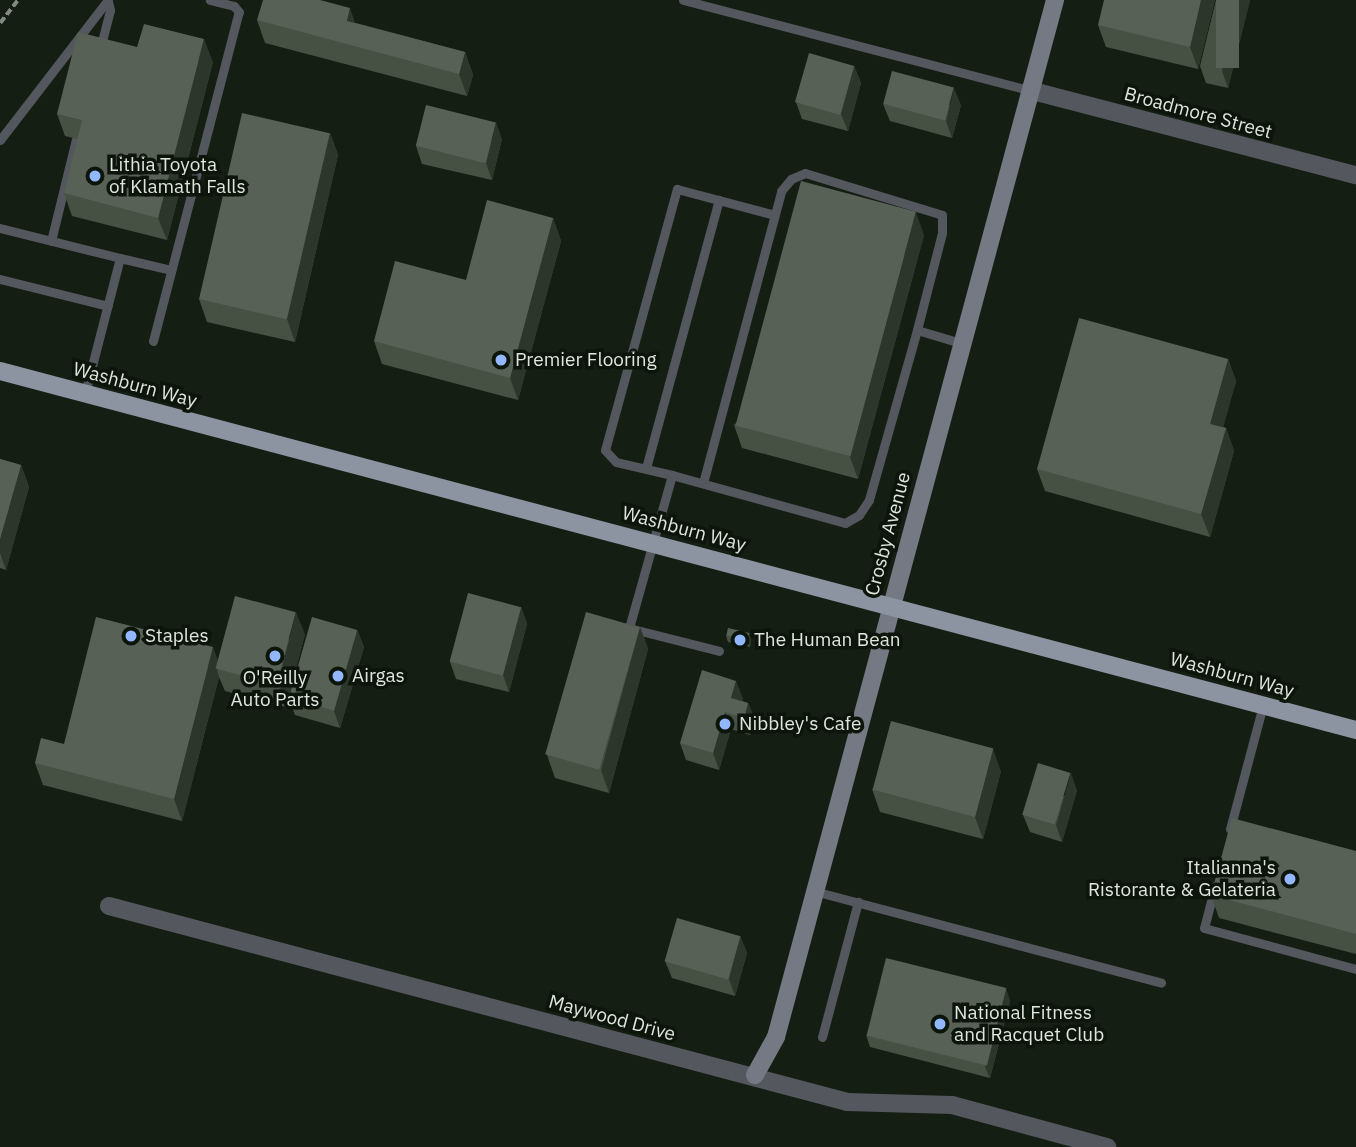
<!DOCTYPE html>
<style>
body{margin:0}
#map{position:relative;width:1356px;height:1147px;overflow:hidden;background:#151e13;font-family:"IBM Plex Sans",sans-serif}
div>[style]{position:absolute}
[style*='--x']{left:calc(var(--x)*1px);top:calc(var(--y)*1px);width:calc(var(--w)*1px);rotate:calc(var(--a)*1deg)}
.path>*{height:3.5px;margin-top:-1.75px;transform-origin:0;background:repeating-linear-gradient(90deg,#828a81 0 7px,transparent 0 10.5px)}
.lane>*{height:9px;margin:-4.5px;padding:0 4.5px;transform-origin:4.5px;border-radius:4.5px;background:#54575e}
.street>*{height:18px;margin:-9px;padding:0 9px;transform-origin:9px;border-radius:9px;background:#54575e}
.secondary>*{height:18px;margin:-9px;padding:0 9px;transform-origin:9px;border-radius:9px;background:#747984}
.primary>*{height:18px;margin:-9px;padding:0 9px;transform-origin:9px;border-radius:9px;background:#8c94a1}
.wall>*{inset:0;background:#465144}
.shaded-wall>*{inset:0;background:#2c362a}
.building>*{inset:0;background:#576155;transform-origin:0 0}
.dots>*{width:19px;height:19px;translate:-50% -50%;box-sizing:border-box;border:4px solid #0c150a;border-radius:50%}
span{translate:-50% -50%;white-space:nowrap;text-align:center;line-height:1.15;-webkit-text-stroke:7px #0c150a;paint-order:stroke}
.street-label{font-size:19px;color:#dee5dd}
.poi-label{font-size:19px;color:#dee5dd}
.left{translate:0 -50%;text-align:left}
.right{translate:-100% -50%;text-align:right}
</style>
<div id="map">
<div class="path">
<i style="--x:0;--y:23;--w:29;--a:-52"></i>
</div>
<div class="lane">
<i style="--x:683;--y:0;--w:358;--a:14.6"></i>
<i style="--x:100;--y:49;--w:40;--a:-75.6"></i>
<i style="--x:110;--y:10;--w:9;--a:-103"></i>
<i style="--x:0;--y:140;--w:177;--a:-52.4"></i>
<i style="--x:0;--y:228;--w:124;--a:14"></i>
<i style="--x:51;--y:241;--w:105;--a:-76.2"></i>
<i style="--x:0;--y:279;--w:111;--a:14"></i>
<i style="--x:917;--y:330;--w:46;--a:16.5"></i>
<i style="--x:153;--y:341;--w:340;--a:-75.4"></i>
<i style="--x:239;--y:12;--w:8;--a:-130"></i>
<i style="--x:234;--y:6;--w:25;--a:-166"></i>
<i style="--x:85;--y:393;--w:139;--a:-75.5"></i>
<i style="--x:120;--y:258;--w:52;--a:13.2"></i>
<i style="--x:646;--y:468;--w:278;--a:-74.8"></i>
<i style="--x:672;--y:475;--w:57;--a:-166.9"></i>
<i style="--x:616;--y:462;--w:16;--a:-133"></i>
<i style="--x:605;--y:450;--w:271;--a:-74.6"></i>
<i style="--x:677;--y:189;--w:101;--a:14.9"></i>
<i style="--x:703;--y:483;--w:302;--a:-75"></i>
<i style="--x:781;--y:191;--w:16;--a:-50"></i>
<i style="--x:791;--y:179;--w:15;--a:-23"></i>
<i style="--x:805;--y:173;--w:143;--a:17"></i>
<i style="--x:942;--y:215;--w:18;--a:90"></i>
<i style="--x:942;--y:233;--w:100;--a:104.5"></i>
<i style="--x:917;--y:330;--w:177;--a:105.8"></i>
<i style="--x:869;--y:500;--w:18;--a:124"></i>
<i style="--x:859;--y:515;--w:16;--a:150"></i>
<i style="--x:845;--y:523;--w:180;--a:-164.5"></i>
<i style="--x:672;--y:475;--w:159;--a:105.7"></i>
<i style="--x:629;--y:628;--w:93;--a:14.3"></i>
<i style="--x:1230;--y:829;--w:128;--a:-75.1"></i>
<i style="--x:1215;--y:886;--w:43;--a:104.7"></i>
<i style="--x:1204;--y:928;--w:157;--a:15.1"></i>
<i style="--x:814;--y:891;--w:359;--a:14.8"></i>
<i style="--x:822;--y:1037;--w:140;--a:-75.1"></i>
</div>
<div class="street">
<i style="--x:1029;--y:90;--w:338;--a:14.6"></i>
<i style="--x:109;--y:906;--w:764;--a:14.87"></i>
<i style="--x:847;--y:1102;--w:105;--a:1.6"></i>
<i style="--x:952;--y:1105;--w:161;--a:15.2"></i>
</div>
<div class="secondary">
<i style="--x:755;--y:1075;--w:43;--a:-61.1"></i>
<i style="--x:776;--y:1037;--w:1074;--a:-74.94"></i>
</div>
<div class="primary">
<i style="--x:0;--y:371;--w:1403;--a:14.83"></i>
</div>
<div class="wall">
<i style="clip-path:polygon(1215px 0,1198px 69px,1106px 47px,1098px 25px)"></i>
<i style="clip-path:polygon(1216px 0,1250px 0,1228px 88px,1206px 83px,1200px 66px)"></i>
<i style="clip-path:polygon(257px 20px,356px 23px,465px 52px,473px 75px,467px 96px,265px 43px)"></i>
<i style="clip-path:polygon(137px 47px,213px 62px,167px 240px,72px 216px,64px 193px,78px 139px,65px 136px,57px 114px)"></i>
<i style="clip-path:polygon(854px 66px,861px 83px,848px 131px,802px 119px,796px 102px)"></i>
<i style="clip-path:polygon(883px 104px,961px 105px,952px 138px,890px 121px)"></i>
<i style="clip-path:polygon(330px 133px,338px 155px,295px 342px,207px 322px,199px 299px)"></i>
<i style="clip-path:polygon(502px 139px,492px 180px,422px 164px,416px 146px)"></i>
<i style="clip-path:polygon(553px 218px,561px 241px,518px 400px,382px 364px,374px 341px,466px 280px)"></i>
<i style="clip-path:polygon(924px 235px,858px 479px,742px 448px,734px 425px)"></i>
<i style="clip-path:polygon(1228px 359px,1236px 381px,1223px 427px,1226px 428px,1234px 451px,1210px 537px,1045px 491px,1037px 469px)"></i>
<i style="clip-path:polygon(0 459px,21px 465px,29px 487px,6px 570px,0 568px)"></i>
<i style="clip-path:polygon(521px 607px,527px 624px,509px 692px,456px 679px,450px 662px)"></i>
<i style="clip-path:polygon(640px 627px,648px 649px,609px 793px,555px 778px,547px 755px)"></i>
<i style="clip-path:polygon(357px 630px,364px 647px,340px 728px,295px 715px,289px 698px)"></i>
<i style="clip-path:polygon(305px 634px,286px 707px,225px 691px,219px 677px,182px 821px,43px 785px,35px 763px,64px 744px,218px 661px)"></i>
<i style="clip-path:polygon(726px 636px,751px 639px,750px 647px,728px 642px)"></i>
<i style="clip-path:polygon(743px 698px,742px 701px,748px 703px,755px 720px,750px 735px,731px 729px,719px 770px,686px 760px,680px 743px)"></i>
<i style="clip-path:polygon(1001px 771px,983px 839px,880px 812px,872px 789px)"></i>
<i style="clip-path:polygon(1077px 790px,1062px 842px,1030px 832px,1023px 815px)"></i>
<i style="clip-path:polygon(1356px 851px,1356px 954px,1219px 918px,1211px 895px)"></i>
<i style="clip-path:polygon(740px 936px,747px 953px,735px 996px,672px 978px,665px 961px)"></i>
<i style="clip-path:polygon(1006px 989px,1010px 1001px,990px 1078px,870px 1047px,866px 1035px)"></i>
</div>
<div class="shaded-wall">
<i style="clip-path:polygon(1201px 0,1215px 0,1198px 69px,1190px 47px)"></i>
<i style="clip-path:polygon(1239px 0,1250px 0,1228px 88px,1222px 71px)"></i>
<i style="clip-path:polygon(350px 8px,358px 31px,347px 21px)"></i>
<i style="clip-path:polygon(204px 39px,213px 62px,167px 240px,158px 218px)"></i>
<i style="clip-path:polygon(465px 52px,473px 75px,467px 96px,459px 74px)"></i>
<i style="clip-path:polygon(854px 66px,861px 83px,848px 131px,841px 114px)"></i>
<i style="clip-path:polygon(954px 88px,961px 105px,952px 138px,946px 121px)"></i>
<i style="clip-path:polygon(496px 122px,502px 139px,492px 180px,486px 163px)"></i>
<i style="clip-path:polygon(330px 133px,338px 155px,295px 342px,287px 319px)"></i>
<i style="clip-path:polygon(916px 212px,924px 235px,858px 479px,850px 457px)"></i>
<i style="clip-path:polygon(553px 218px,561px 241px,518px 400px,510px 378px)"></i>
<i style="clip-path:polygon(1228px 359px,1236px 381px,1218px 446px,1210px 424px)"></i>
<i style="clip-path:polygon(1226px 428px,1234px 451px,1210px 537px,1201px 514px)"></i>
<i style="clip-path:polygon(21px 465px,29px 487px,6px 570px,0 553px,0 539px)"></i>
<i style="clip-path:polygon(521px 607px,527px 624px,509px 692px,503px 675px)"></i>
<i style="clip-path:polygon(296px 612px,305px 634px,286px 707px,278px 684px)"></i>
<i style="clip-path:polygon(640px 627px,648px 649px,609px 793px,601px 770px)"></i>
<i style="clip-path:polygon(357px 630px,364px 647px,340px 728px,334px 711px)"></i>
<i style="clip-path:polygon(749px 633px,751px 639px,750px 647px,748px 641px)"></i>
<i style="clip-path:polygon(213px 647px,221px 669px,217px 669px,219px 677px,182px 821px,174px 799px)"></i>
<i style="clip-path:polygon(736px 681px,743px 698px,738px 715px,731px 698px)"></i>
<i style="clip-path:polygon(748px 703px,755px 720px,750px 735px,744px 718px)"></i>
<i style="clip-path:polygon(725px 712px,731px 729px,719px 770px,713px 753px)"></i>
<i style="clip-path:polygon(993px 749px,1001px 771px,983px 839px,975px 817px)"></i>
<i style="clip-path:polygon(1071px 773px,1077px 790px,1062px 842px,1056px 825px)"></i>
<i style="clip-path:polygon(740px 936px,747px 953px,735px 996px,729px 979px)"></i>
<i style="clip-path:polygon(1006px 989px,1010px 1001px,990px 1078px,985px 1067px)"></i>
</div>
<div class="building">
<i style="clip-path:polygon(263px 0,320px 0,350px 8px,347px 21px,465px 52px,459px 74px,257px 20px)"></i>
<i style="clip-path:polygon(1104px 0,1201px 0,1190px 47px,1098px 25px)"></i>
<i style="left:1216px;top:0;width:23px;height:68px"></i>
<i style="clip-path:polygon(144px 24px,204px 39px,158px 218px,64px 193px,82px 120px,57px 114px,78px 32px,137px 47px)"></i>
<i style="left:809px;top:53px;width:47px;height:51px;rotate:16deg"></i>
<i style="left:892px;top:71px;width:64px;height:34px;rotate:15deg"></i>
<i style="left:426px;top:105px;width:72px;height:42px;rotate:14deg"></i>
<i style="left:242px;top:113px;width:90px;height:191px;rotate:13deg"></i>
<i style="left:801px;top:181px;width:119px;height:253px;rotate:15deg"></i>
<i style="clip-path:polygon(487px 200px,553px 218px,510px 378px,374px 341px,395px 261px,466px 280px)"></i>
<i style="clip-path:polygon(1079px 318px,1228px 359px,1210px 424px,1226px 428px,1201px 514px,1037px 469px)"></i>
<i style="clip-path:polygon(0 459px,21px 465px,0 539px)"></i>
<i style="left:468px;top:593px;width:55px;height:71px;rotate:15deg"></i>
<i style="left:235px;top:596px;width:63px;height:75px;rotate:15deg"></i>
<i style="left:586px;top:612px;width:56px;height:148px;rotate:16deg"></i>
<i style="clip-path:polygon(96px 617px,213px 647px,174px 799px,35px 763px,41px 738px,64px 744px)"></i>
<i style="left:312px;top:617px;width:47px;height:84px;rotate:16deg"></i>
<i style="left:728px;top:628px;width:22px;height:8px;rotate:13deg"></i>
<i style="clip-path:polygon(702px 670px,736px 681px,731px 698px,748px 703px,744px 718px,725px 712px,713px 753px,680px 743px)"></i>
<i style="left:891px;top:721px;width:106px;height:71px;rotate:15deg"></i>
<i style="left:1038px;top:763px;width:34px;height:54px;rotate:17deg"></i>
<i style="clip-path:polygon(1232px 818px,1356px 851px,1356px 934px,1211px 895px)"></i>
<i style="left:677px;top:918px;width:66px;height:45px;rotate:16deg"></i>
<i style="left:886px;top:958px;width:124px;height:80px;rotate:14deg"></i>
</div>
<div class="dots">
<i style="left:95px;top:176px;background:#92b7fd"></i>
<i style="left:501px;top:360px;background:#92b7fd"></i>
<i style="left:131px;top:636px;background:#92b7fd"></i>
<i style="left:740px;top:640px;background:#92b7fd"></i>
<i style="left:275px;top:656px;background:#92b7fd"></i>
<i style="left:338px;top:676px;background:#92b7fd"></i>
<i style="left:725px;top:724px;background:#92b7fd"></i>
<i style="left:1290px;top:879px;background:#92b7fd"></i>
<i style="left:940px;top:1024px;background:#92b7fd"></i>
</div>
<div class="street-label">
<span style="left:1198px;top:113px;rotate:15deg">Broadmore Street</span>
<span style="left:135px;top:385px;rotate:15deg">Washburn Way</span>
<span style="left:684px;top:529px;rotate:15deg">Washburn Way</span>
<span style="left:888px;top:534px;rotate:-75deg">Crosby Avenue</span>
<span style="left:1232px;top:675px;rotate:15deg">Washburn Way</span>
<span style="left:612px;top:1018px;rotate:15deg">Maywood Drive</span>
</div>
<div class="poi-label">
<span class="left" style="left:109px;top:176px">Lithia Toyota<br>of Klamath Falls</span>
<span class="left" style="left:515px;top:360px">Premier Flooring</span>
<span class="left" style="left:145px;top:636px">Staples</span>
<span class="left" style="left:754px;top:640px">The Human Bean</span>
<span class="left" style="left:352px;top:676px">Airgas</span>
<span style="left:275px;top:689px">O'Reilly<br>Auto Parts</span>
<span class="left" style="left:739px;top:724px">Nibbley's Cafe</span>
<span class="right" style="left:1276px;top:879px">Italianna's<br>Ristorante &amp; Gelateria</span>
<span class="left" style="left:954px;top:1024px">National Fitness<br>and Racquet Club</span>
</div>
</div>
